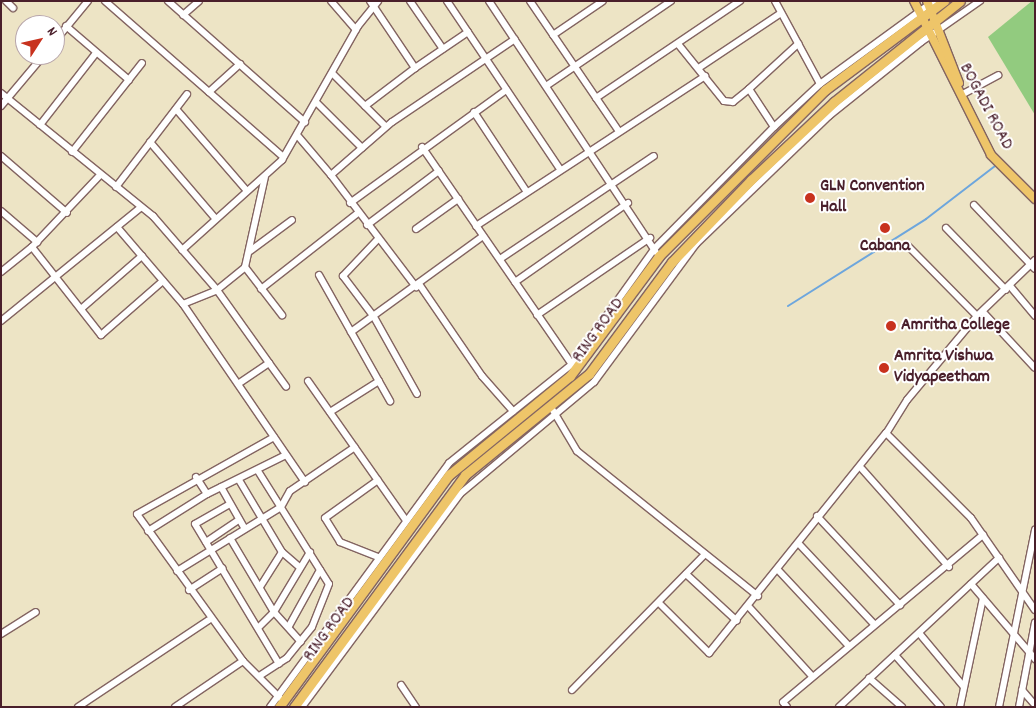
<!DOCTYPE html>
<style>
body{margin:0}
#map{position:relative;width:1036px;height:708px;overflow:hidden;background:#ede4c5;font-family:Dekko,sans-serif}
div>[style]{position:absolute}
[style*='--x']{left:calc(var(--x)*1px);top:calc(var(--y)*1px);width:calc(var(--w)*1px);rotate:calc(var(--a)*1deg)}
.green>*{inset:0;background:#92cb7f}
.stream>*{height:2px;margin:-1px;padding:0 1px;transform-origin:1px;border-radius:1px;background:#6da6dd}
.roads{filter:drop-shadow(1px 0 #836461) drop-shadow(-1px 0 #836461) drop-shadow(0 1px #836461) drop-shadow(0 -1px #836461)}
.minor>*{height:6px;margin:-3px;padding:0 3px;transform-origin:3px;border-radius:3px;background:#fff}
.major>*{height:8px;margin:-4px;padding:0 4px;transform-origin:4px;border-radius:4px;background:#eec569}
.highway>*{height:9px;margin:-4.5px;padding:0 4.5px;transform-origin:4.5px;border-radius:4.5px;background:#eec569}
.dots>*{width:14px;height:14px;translate:-50% -50%;box-sizing:border-box;border:2px solid #fff;border-radius:50%}
span{translate:-50% -50%;white-space:nowrap;text-align:center;line-height:1.15;-webkit-text-stroke:4px #fff;paint-order:stroke}
.street-label{font-size:18px;color:#4a1f2b}
.poi-label{font-size:18px;color:#4a1f2b;font-weight:700}
.left{translate:0 -50%;text-align:left}
.frame{position:absolute;inset:0;border:2px solid #4a1f2b;pointer-events:none}
.north{position:absolute;left:15px;top:15px;width:50px;height:50px;box-sizing:border-box;background:#fff;border:1px solid #b7a5aa;border-radius:50%;rotate:55deg;font-size:14px;font-weight:700;line-height:20px;text-align:center;color:#4a1f2b}
.north::after{content:'';display:block;margin:auto;width:18px;height:22px;background:#c8321e;clip-path:polygon(50% 0,100% 100%,50% 72%,0 100%)}
</style>
<div id="map">
<div class="green">
<i style="clip-path:polygon(1032px 1px,1035px 1px,1035px 115px,988px 37px)"></i>
</div>
<div class="stream">
<i style="--x:788;--y:306;--w:163;--a:-32.2"></i>
<i style="--x:926;--y:219;--w:87;--a:-37.5"></i>
</div>
<div class="roads">
<div class="minor">
<i style="--x:6;--y:1;--w:10;--a:45"></i>
<i style="--x:105;--y:1;--w:237;--a:41.2"></i>
<i style="--x:168;--y:1;--w:183;--a:41.5"></i>
<i style="--x:331;--y:1;--w:38;--a:49"></i>
<i style="--x:370;--y:1;--w:81;--a:56.1"></i>
<i style="--x:415;--y:68;--w:64;--a:-34.2"></i>
<i style="--x:410;--y:1;--w:58;--a:55.5"></i>
<i style="--x:447;--y:1;--w:202;--a:56.1"></i>
<i style="--x:489;--y:1;--w:301;--a:56.4"></i>
<i style="--x:530;--y:1;--w:156;--a:55.7"></i>
<i style="--x:775;--y:1;--w:94;--a:61.5"></i>
<i style="--x:183;--y:15;--w:21;--a:-41"></i>
<i style="--x:66;--y:26;--w:83;--a:40.6"></i>
<i style="--x:553;--y:35;--w:60;--a:-34.2"></i>
<i style="--x:55;--y:41;--w:52;--a:-50.5"></i>
<i style="--x:678;--y:44;--w:73;--a:51.1"></i>
<i style="--x:724;--y:101;--w:9;--a:6"></i>
<i style="--x:733;--y:102;--w:21;--a:-39"></i>
<i style="--x:749;--y:89;--w:45;--a:56.7"></i>
<i style="--x:700;--y:67;--w:97;--a:-33.7"></i>
<i style="--x:332;--y:73;--w:76;--a:45"></i>
<i style="--x:546;--y:86;--w:151;--a:-34.2"></i>
<i style="--x:749;--y:89;--w:67;--a:-42.6"></i>
<i style="--x:209;--y:92;--w:42;--a:-42.1"></i>
<i style="--x:1;--y:93;--w:196;--a:39"></i>
<i style="--x:153;--y:216;--w:98;--a:49.1"></i>
<i style="--x:217;--y:290;--w:90;--a:54.5"></i>
<i style="--x:269;--y:363;--w:37;--a:146"></i>
<i style="--x:963;--y:94;--w:40;--a:-28"></i>
<i style="--x:596;--y:98;--w:174;--a:-34"></i>
<i style="--x:316;--y:102;--w:65;--a:45"></i>
<i style="--x:1;--y:106;--w:67;--a:-49.9"></i>
<i style="--x:365;--y:106;--w:63;--a:-37.2"></i>
<i style="--x:176;--y:109;--w:108;--a:49.1"></i>
<i style="--x:474;--y:112;--w:96;--a:56.5"></i>
<i style="--x:40;--y:125;--w:91;--a:-52.1"></i>
<i style="--x:297;--y:135;--w:52;--a:49.6"></i>
<i style="--x:331;--y:175;--w:81;--a:-41"></i>
<i style="--x:392;--y:122;--w:148;--a:-34"></i>
<i style="--x:150;--y:142;--w:100;--a:49.5"></i>
<i style="--x:422;--y:147;--w:266;--a:55.4"></i>
<i style="--x:72;--y:152;--w:113;--a:-51.8"></i>
<i style="--x:1;--y:156;--w:87;--a:40.8"></i>
<i style="--x:331;--y:175;--w:141;--a:52.8"></i>
<i style="--x:116;--y:187;--w:117;--a:-52.6"></i>
<i style="--x:350;--y:203;--w:193;--a:-35.9"></i>
<i style="--x:974;--y:205;--w:88;--a:46.4"></i>
<i style="--x:1;--y:211;--w:48;--a:40.7"></i>
<i style="--x:367;--y:225;--w:90;--a:-36.9"></i>
<i style="--x:476;--y:226;--w:274;--a:-33.2"></i>
<i style="--x:117;--y:227;--w:101;--a:49.4"></i>
<i style="--x:183;--y:304;--w:216;--a:55.6"></i>
<i style="--x:946;--y:228;--w:86;--a:45.9"></i>
<i style="--x:416;--y:229;--w:52;--a:-35.5"></i>
<i style="--x:378;--y:239;--w:51;--a:133.4"></i>
<i style="--x:343;--y:276;--w:51;--a:52.9"></i>
<i style="--x:374;--y:317;--w:88;--a:60.8"></i>
<i style="--x:908;--y:246;--w:98;--a:45.4"></i>
<i style="--x:32;--y:247;--w:112;--a:51.9"></i>
<i style="--x:101;--y:335;--w:82;--a:-41.1"></i>
<i style="--x:182;--y:250;--w:135;--a:-42"></i>
<i style="--x:282;--y:160;--w:154;--a:-60.4"></i>
<i style="--x:358;--y:26;--w:32;--a:-51"></i>
<i style="--x:250;--y:251;--w:52;--a:-36.4"></i>
<i style="--x:500;--y:259;--w:185;--a:-33.8"></i>
<i style="--x:1035;--y:260;--w:81;--a:136"></i>
<i style="--x:977;--y:316;--w:109;--a:129.8"></i>
<i style="--x:907;--y:400;--w:39;--a:122"></i>
<i style="--x:886;--y:433;--w:120;--a:45"></i>
<i style="--x:971;--y:518;--w:112;--a:55.2"></i>
<i style="--x:245;--y:267;--w:61;--a:52.4"></i>
<i style="--x:1;--y:272;--w:40;--a:-39"></i>
<i style="--x:32;--y:247;--w:99;--a:-46.6"></i>
<i style="--x:319;--y:275;--w:145;--a:60.6"></i>
<i style="--x:515;--y:282;--w:138;--a:-35"></i>
<i style="--x:419;--y:284;--w:112;--a:55.6"></i>
<i style="--x:482;--y:376;--w:47;--a:48.5"></i>
<i style="--x:1010;--y:286;--w:39;--a:50"></i>
<i style="--x:261;--y:289;--w:123;--a:-38.1"></i>
<i style="--x:183;--y:304;--w:37;--a:-22"></i>
<i style="--x:217;--y:290;--w:36;--a:-39"></i>
<i style="--x:245;--y:267;--w:92;--a:-77.5"></i>
<i style="--x:81;--y:309;--w:81;--a:-41"></i>
<i style="--x:983;--y:312;--w:76;--a:47.1"></i>
<i style="--x:537;--y:315;--w:137;--a:-34.3"></i>
<i style="--x:1;--y:321;--w:179;--a:-39.1"></i>
<i style="--x:351;--y:332;--w:163;--a:-36"></i>
<i style="--x:269;--y:363;--w:29;--a:54"></i>
<i style="--x:308;--y:381;--w:169;--a:54.9"></i>
<i style="--x:551;--y:407;--w:51;--a:59.4"></i>
<i style="--x:577;--y:451;--w:232;--a:38.7"></i>
<i style="--x:330;--y:412;--w:58;--a:-32.3"></i>
<i style="--x:862;--y:469;--w:131;--a:48.4"></i>
<i style="--x:258;--y:471;--w:133;--a:57.9"></i>
<i style="--x:329;--y:584;--w:46;--a:111.6"></i>
<i style="--x:312;--y:627;--w:40;--a:129"></i>
<i style="--x:287;--y:658;--w:33;--a:147"></i>
<i style="--x:196;--y:477;--w:20;--a:57"></i>
<i style="--x:239;--y:480;--w:84;--a:59.2"></i>
<i style="--x:282;--y:552;--w:23;--a:41"></i>
<i style="--x:221;--y:487;--w:48;--a:60.3"></i>
<i style="--x:230;--y:504;--w:40;--a:150.3"></i>
<i style="--x:195;--y:524;--w:163;--a:59"></i>
<i style="--x:817;--y:516;--w:122;--a:47"></i>
<i style="--x:148;--y:531;--w:70;--a:-32.1"></i>
<i style="--x:207;--y:494;--w:88;--a:-26.3"></i>
<i style="--x:230;--y:538;--w:86;--a:59.3"></i>
<i style="--x:274;--y:612;--w:40;--a:48"></i>
<i style="--x:206;--y:542;--w:40;--a:-34"></i>
<i style="--x:800;--y:545;--w:107;--a:46.9"></i>
<i style="--x:378;--y:557;--w:41;--a:-158.5"></i>
<i style="--x:340;--y:542;--w:28;--a:-122"></i>
<i style="--x:325;--y:518;--w:65;--a:-35.6"></i>
<i style="--x:177;--y:571;--w:122;--a:-31.6"></i>
<i style="--x:281;--y:507;--w:18;--a:-61"></i>
<i style="--x:290;--y:491;--w:78;--a:-34.1"></i>
<i style="--x:779;--y:571;--w:101;--a:47"></i>
<i style="--x:686;--y:574;--w:69;--a:42.7"></i>
<i style="--x:971;--y:584;--w:99;--a:49.5"></i>
<i style="--x:260;--y:587;--w:41;--a:-57.8"></i>
<i style="--x:189;--y:590;--w:40;--a:-32.9"></i>
<i style="--x:659;--y:603;--w:71;--a:45"></i>
<i style="--x:709;--y:653;--w:282;--a:-51.2"></i>
<i style="--x:749;--y:607;--w:93;--a:47.6"></i>
<i style="--x:289;--y:626;--w:64;--a:-61"></i>
<i style="--x:259;--y:627;--w:21;--a:-45"></i>
<i style="--x:274;--y:612;--w:70;--a:-59"></i>
<i style="--x:919;--y:633;--w:70;--a:50.2"></i>
<i style="--x:1;--y:634;--w:41;--a:-32.2"></i>
<i style="--x:895;--y:655;--w:69;--a:48.5"></i>
<i style="--x:243;--y:661;--w:181;--a:-125.8"></i>
<i style="--x:137;--y:514;--w:157;--a:-29.3"></i>
<i style="--x:869;--y:678;--w:44;--a:41.3"></i>
<i style="--x:401;--y:685;--w:27;--a:56"></i>
<i style="--x:572;--y:690;--w:190;--a:-45.6"></i>
<i style="--x:1022;--y:690;--w:20;--a:49"></i>
<i style="--x:78;--y:707;--w:157;--a:-33.6"></i>
<i style="--x:175;--y:707;--w:82;--a:-34.1"></i>
<i style="--x:243;--y:661;--w:52;--a:45"></i>
<i style="--x:270;--y:707;--w:303;--a:-53.7"></i>
<i style="--x:449;--y:463;--w:158;--a:-38.8"></i>
<i style="--x:572;--y:364;--w:143;--a:-54.4"></i>
<i style="--x:655;--y:248;--w:170;--a:-45.5"></i>
<i style="--x:774;--y:127;--w:63;--a:-43.1"></i>
<i style="--x:820;--y:84;--w:141;--a:-36.1"></i>
<i style="--x:302;--y:707;--w:265;--a:-53.4"></i>
<i style="--x:460;--y:494;--w:175;--a:-39.9"></i>
<i style="--x:594;--y:382;--w:172;--a:-53.5"></i>
<i style="--x:696;--y:244;--w:185;--a:-43.9"></i>
<i style="--x:829;--y:116;--w:118;--a:-38.8"></i>
<i style="--x:921;--y:42;--w:72;--a:-34.8"></i>
<i style="--x:787;--y:707;--w:6;--a:-129"></i>
<i style="--x:783;--y:702;--w:261;--a:-39.9"></i>
<i style="--x:839;--y:707;--w:219;--a:-43"></i>
<i style="--x:960;--y:707;--w:111;--a:-78.1"></i>
<i style="--x:999;--y:707;--w:181;--a:-78.5"></i>
<i style="--x:1019;--y:707;--w:86;--a:-79.3"></i>
</div>
<div class="major">
<i style="--x:914;--y:1;--w:172;--a:63.4"></i>
<i style="--x:991;--y:155;--w:62;--a:45"></i>
<i style="--x:927;--y:1;--w:88;--a:68.7"></i>
</div>
<div class="highway">
<i style="--x:279;--y:707;--w:288;--a:-53.8"></i>
<i style="--x:449;--y:475;--w:156;--a:-39.3"></i>
<i style="--x:570;--y:376;--w:149;--a:-53.4"></i>
<i style="--x:659;--y:256;--w:235;--a:-45"></i>
<i style="--x:825;--y:90;--w:149;--a:-36.8"></i>
<i style="--x:294;--y:707;--w:288;--a:-53.6"></i>
<i style="--x:465;--y:475;--w:160;--a:-39.2"></i>
<i style="--x:589;--y:374;--w:139;--a:-53.5"></i>
<i style="--x:672;--y:262;--w:114;--a:-46.1"></i>
<i style="--x:751;--y:180;--w:114;--a:-43.2"></i>
<i style="--x:834;--y:102;--w:161;--a:-38.7"></i>
</div>
</div>
<div class="dots">
<i style="left:810px;top:198px;background:#c8321e"></i>
<i style="left:885px;top:228px;background:#c8321e"></i>
<i style="left:891px;top:326px;background:#c8321e"></i>
<i style="left:884px;top:368px;background:#c8321e"></i>
</div>
<div class="street-label">
<span style="left:985px;top:107px;rotate:62deg">BOGADI ROAD</span>
<span style="left:599px;top:331px;rotate:-54deg">RING ROAD</span>
<span style="left:330px;top:630px;rotate:-54deg">RING ROAD</span>
</div>
<div class="poi-label">
<span class="left" style="left:820px;top:198px">GLN Convention<br>Hall</span>
<span style="left:885px;top:247px">Cabana</span>
<span class="left" style="left:901px;top:326px">Amritha College</span>
<span class="left" style="left:894px;top:368px">Amrita Vishwa<br>Vidyapeetham</span>
</div>
<div class="frame"></div>
<div class="north">N</div>
</div>
